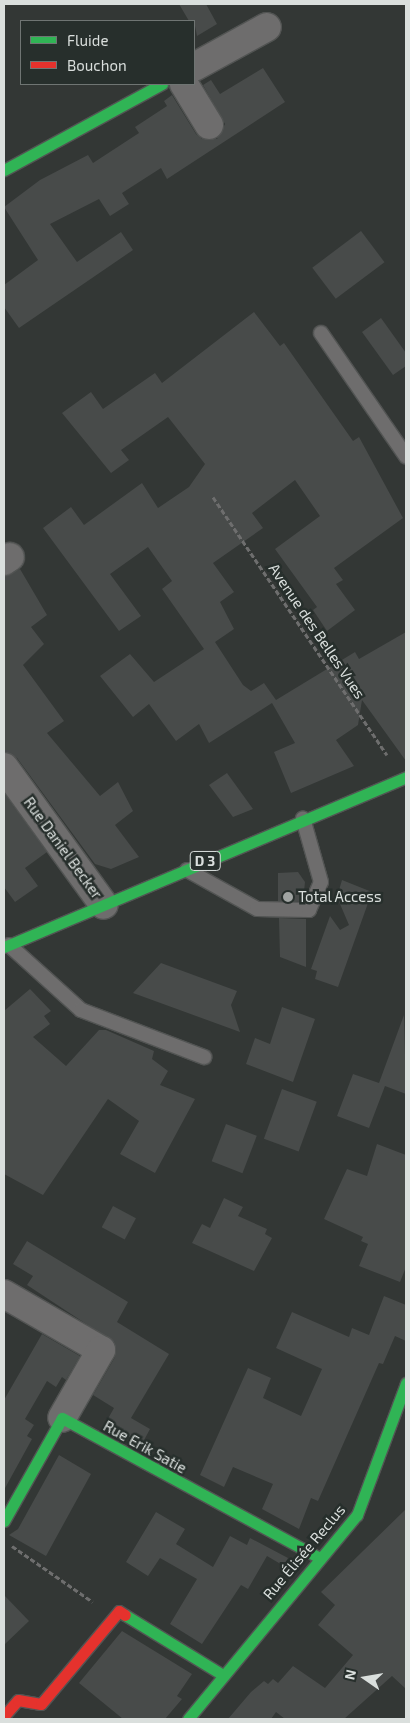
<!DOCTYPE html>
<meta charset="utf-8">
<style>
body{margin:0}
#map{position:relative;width:410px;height:1723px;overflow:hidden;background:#333735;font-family:"Exo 2",sans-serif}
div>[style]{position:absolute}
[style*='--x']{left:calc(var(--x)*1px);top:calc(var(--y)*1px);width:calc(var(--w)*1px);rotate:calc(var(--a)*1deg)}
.building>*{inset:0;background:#484b4a;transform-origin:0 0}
.path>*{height:3px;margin-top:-1.5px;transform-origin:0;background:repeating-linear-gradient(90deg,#6e6e6e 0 5px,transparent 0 7.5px)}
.roads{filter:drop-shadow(1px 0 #525453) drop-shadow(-1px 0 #525453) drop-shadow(0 1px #525453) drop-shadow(0 -1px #525453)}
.lane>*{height:14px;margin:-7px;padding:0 7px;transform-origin:7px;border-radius:7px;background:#6e6d6d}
.street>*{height:28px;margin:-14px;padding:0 14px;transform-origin:14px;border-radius:14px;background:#6e6d6d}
.fast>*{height:11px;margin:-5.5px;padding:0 5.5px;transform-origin:5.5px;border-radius:5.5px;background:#30b455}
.jam>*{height:11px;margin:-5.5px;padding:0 5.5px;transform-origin:5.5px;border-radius:5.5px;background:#e5322d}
.dots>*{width:14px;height:14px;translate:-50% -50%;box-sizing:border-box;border:2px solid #272f2c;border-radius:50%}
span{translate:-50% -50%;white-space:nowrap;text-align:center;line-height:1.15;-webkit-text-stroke:5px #272f2c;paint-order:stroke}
.shield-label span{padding:1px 4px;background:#272f2c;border:1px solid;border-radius:4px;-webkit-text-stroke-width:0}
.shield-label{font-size:14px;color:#dadfdd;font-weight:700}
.street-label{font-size:15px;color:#dadfdd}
.poi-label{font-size:15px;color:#dadfdd}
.left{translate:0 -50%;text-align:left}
.frame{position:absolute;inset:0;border:5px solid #dadfdd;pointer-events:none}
.legend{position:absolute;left:20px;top:20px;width:175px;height:65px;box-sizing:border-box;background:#272f2c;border:1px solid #6f7573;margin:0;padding:6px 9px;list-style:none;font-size:15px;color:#dadfdd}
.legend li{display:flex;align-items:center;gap:10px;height:25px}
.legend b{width:25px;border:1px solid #6f7573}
.north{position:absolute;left:340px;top:1653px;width:50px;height:50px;-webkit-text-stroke:4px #272f2c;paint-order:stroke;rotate:283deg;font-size:14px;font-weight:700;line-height:20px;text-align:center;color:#dadfdd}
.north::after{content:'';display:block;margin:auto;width:18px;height:22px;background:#dadfdd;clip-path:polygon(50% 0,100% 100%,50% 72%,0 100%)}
</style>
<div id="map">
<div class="building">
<i style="clip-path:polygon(179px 4px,206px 4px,217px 24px,197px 36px,194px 21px,189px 21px)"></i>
<i style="clip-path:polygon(263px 68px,285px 102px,167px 179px,161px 168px,122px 193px,129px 204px,110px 216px,99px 199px,50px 224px,77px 262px,121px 232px,133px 250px,19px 328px,4px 307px,4px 285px,38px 260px,4px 207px,40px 180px,88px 155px,93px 163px,139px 133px,135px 127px,167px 106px,164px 101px,172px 95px,196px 134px,202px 139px,217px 139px,225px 124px,203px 85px,211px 80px,220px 94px)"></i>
<i style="left:361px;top:231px;width:39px;height:61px;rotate:53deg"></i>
<i style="clip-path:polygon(254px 312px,280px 346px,284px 343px,353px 441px,359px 437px,403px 518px,334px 568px,343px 580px,336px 584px,355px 610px,327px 631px,313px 610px,317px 607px,275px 549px,320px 516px,295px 480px,252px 513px,263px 528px,213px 563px,234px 592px,220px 602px,234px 629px,215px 642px,243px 685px,251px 691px,264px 683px,276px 700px,355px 652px,359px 659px,406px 632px,406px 761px,362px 700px,358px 725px,336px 740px,354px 766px,291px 793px,274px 752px,295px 743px,272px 703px,209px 743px,199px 724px,176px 741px,149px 704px,133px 717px,100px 676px,130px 654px,154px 682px,204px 649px,162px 589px,172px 581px,148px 547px,110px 574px,141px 616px,119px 631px,43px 528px,71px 507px,84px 525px,142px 483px,158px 508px,189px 487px,205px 464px,168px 417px,121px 450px,129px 460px,111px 473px,62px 413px,91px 392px,103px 409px,155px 373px,162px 383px)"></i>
<i style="clip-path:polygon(381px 318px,406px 353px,406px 366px,393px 375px,362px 332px)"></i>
<i style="clip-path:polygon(20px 569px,47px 615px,31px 627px,44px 644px,23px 665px,64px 721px,47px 733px,100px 796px,118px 782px,133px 811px,115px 825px,139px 857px,111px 869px,95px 864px,17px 758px,4px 752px,4px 576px)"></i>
<i style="clip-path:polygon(227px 773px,253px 809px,233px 817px,209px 785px)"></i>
<i style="clip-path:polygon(4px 793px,47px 852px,25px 868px,38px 886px,15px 902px,4px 887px)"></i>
<i style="clip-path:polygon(298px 872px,305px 882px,303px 901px,278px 901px,278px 873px)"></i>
<i style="clip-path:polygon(342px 880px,372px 892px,338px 987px,315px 979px,317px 971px,311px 969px,330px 916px,340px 930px,349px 925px,337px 897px)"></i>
<i style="clip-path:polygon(279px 918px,306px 919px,306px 967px,280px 957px)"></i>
<i style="clip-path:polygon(161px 963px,237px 991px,231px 1005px,240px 1032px,133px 993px)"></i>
<i style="clip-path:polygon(30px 989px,51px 1011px,44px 1016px,50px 1024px,33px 1037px,66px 1066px,99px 1030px,106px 1030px,154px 1051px,152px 1059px,168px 1071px,160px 1085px,195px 1099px,155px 1173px,120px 1154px,139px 1121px,108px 1099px,43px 1195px,4px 1174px,4px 1011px)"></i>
<i style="clip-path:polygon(282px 1007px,315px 1019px,293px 1082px,246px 1064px,255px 1038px,270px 1044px)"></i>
<i style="clip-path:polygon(404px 1015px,406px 1094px,385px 1086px,369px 1128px,337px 1116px,353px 1074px,379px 1083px)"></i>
<i style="left:282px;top:1089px;width:37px;height:53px;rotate:20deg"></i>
<i style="left:226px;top:1124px;width:33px;height:40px;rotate:21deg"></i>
<i style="clip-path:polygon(377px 1144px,406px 1155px,406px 1267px,400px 1282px,359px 1266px,368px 1244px,361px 1241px,363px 1237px,324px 1219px,347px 1169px,367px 1176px)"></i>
<i style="clip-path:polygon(224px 1198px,243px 1207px,238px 1216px,267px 1229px,265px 1234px,272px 1238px,254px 1271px,192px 1243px,202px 1224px,210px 1228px)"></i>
<i style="left:113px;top:1206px;width:26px;height:24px;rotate:28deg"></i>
<i style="clip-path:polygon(27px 1241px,128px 1302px,117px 1322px,169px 1354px,131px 1418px,150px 1429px,142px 1444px,105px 1424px,114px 1408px,93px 1395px,115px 1357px,115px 1343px,27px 1285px,33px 1276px,13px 1264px)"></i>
<i style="clip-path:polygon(384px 1296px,406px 1305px,406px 1341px,395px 1336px,383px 1364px,379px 1363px,318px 1501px,311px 1498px,299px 1529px,262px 1509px,273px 1484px,233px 1467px,224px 1487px,200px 1475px,248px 1368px,271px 1378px,263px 1398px,301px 1416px,322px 1369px,276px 1348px,292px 1312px,349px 1337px,352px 1328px,369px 1335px)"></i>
<i style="clip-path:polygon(42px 1334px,80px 1356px,66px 1380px,62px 1377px,56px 1387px,47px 1381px,25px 1419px,34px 1425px,27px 1436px,32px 1439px,4px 1490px,4px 1400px)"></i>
<i style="clip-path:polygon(59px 1455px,91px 1474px,46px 1556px,9px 1535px,18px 1529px)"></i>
<i style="clip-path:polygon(406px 1509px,406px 1689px,392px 1676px,344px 1719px,285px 1719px,276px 1712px,271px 1719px,228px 1719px,251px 1692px,264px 1681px,268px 1684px,273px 1679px,278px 1683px,293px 1666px,325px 1688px,353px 1655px,318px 1625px,335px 1605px,321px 1592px)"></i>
<i style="clip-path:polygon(156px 1512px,185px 1529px,176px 1544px,213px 1567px,230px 1536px,247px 1545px,250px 1538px,288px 1558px,284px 1566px,267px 1556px,248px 1589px,241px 1585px,202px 1644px,170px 1624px,197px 1579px,160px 1558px,148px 1576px,126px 1562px)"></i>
<i style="clip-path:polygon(4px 1595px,29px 1621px,4px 1645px)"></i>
<i style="clip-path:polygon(122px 1631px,192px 1674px,177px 1696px,182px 1699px,165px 1719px,123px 1719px,79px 1683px)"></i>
</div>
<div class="path">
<i style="--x:213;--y:497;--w:311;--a:56"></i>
<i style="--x:12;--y:1546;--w:98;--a:34.7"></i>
</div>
<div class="roads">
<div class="lane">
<i style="--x:321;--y:333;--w:150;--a:55.4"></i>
<i style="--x:187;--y:870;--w:80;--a:29.1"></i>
<i style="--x:257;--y:909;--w:52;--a:1.1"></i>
<i style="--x:309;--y:910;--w:30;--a:-67"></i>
<i style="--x:321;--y:882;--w:66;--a:-105.9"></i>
<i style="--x:9;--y:945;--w:97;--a:42.1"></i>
<i style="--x:81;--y:1010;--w:132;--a:20.9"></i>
</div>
<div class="street">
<i style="--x:194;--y:67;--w:83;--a:-28.7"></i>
<i style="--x:184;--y:84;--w:48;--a:58.6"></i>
<i style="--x:4;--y:561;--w:7;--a:-34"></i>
<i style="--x:4;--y:767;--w:170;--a:54.1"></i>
<i style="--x:4;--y:1294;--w:112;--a:30"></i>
<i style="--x:101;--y:1350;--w:78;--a:119.8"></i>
</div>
<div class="fast">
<i style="--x:4;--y:170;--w:180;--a:-28.6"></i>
<i style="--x:4;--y:947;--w:436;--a:-22.9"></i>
<i style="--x:4;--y:1521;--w:118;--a:-60.6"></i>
<i style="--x:62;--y:1418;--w:291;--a:28.5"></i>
<i style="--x:125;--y:1615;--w:115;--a:31.5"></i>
<i style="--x:188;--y:1719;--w:265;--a:-50.4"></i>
<i style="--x:357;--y:1515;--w:141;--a:-69.6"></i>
</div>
<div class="jam">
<i style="--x:4;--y:1716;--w:21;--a:-49"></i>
<i style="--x:18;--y:1700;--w:23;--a:10"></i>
<i style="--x:41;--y:1704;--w:121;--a:-50"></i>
<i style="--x:119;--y:1611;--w:7;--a:34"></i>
</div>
</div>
<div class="dots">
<i style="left:288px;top:897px;background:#a0a4a2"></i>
</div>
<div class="shield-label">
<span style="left:205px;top:861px">D 3</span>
</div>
<div class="street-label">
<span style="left:317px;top:631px;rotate:56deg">Avenue des Belles Vues</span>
<span style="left:63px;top:848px;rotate:54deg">Rue Daniel Becker</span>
<span style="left:145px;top:1447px;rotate:29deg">Rue Erik Satie</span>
<span style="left:304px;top:1552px;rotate:-50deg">Rue Élisée Reclus</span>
</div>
<div class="poi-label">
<span class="left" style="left:298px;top:897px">Total Access</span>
</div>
<div class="frame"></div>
<ul class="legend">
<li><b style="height:6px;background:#30b455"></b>Fluide</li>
<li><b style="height:6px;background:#e5322d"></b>Bouchon</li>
</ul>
<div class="north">N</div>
</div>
